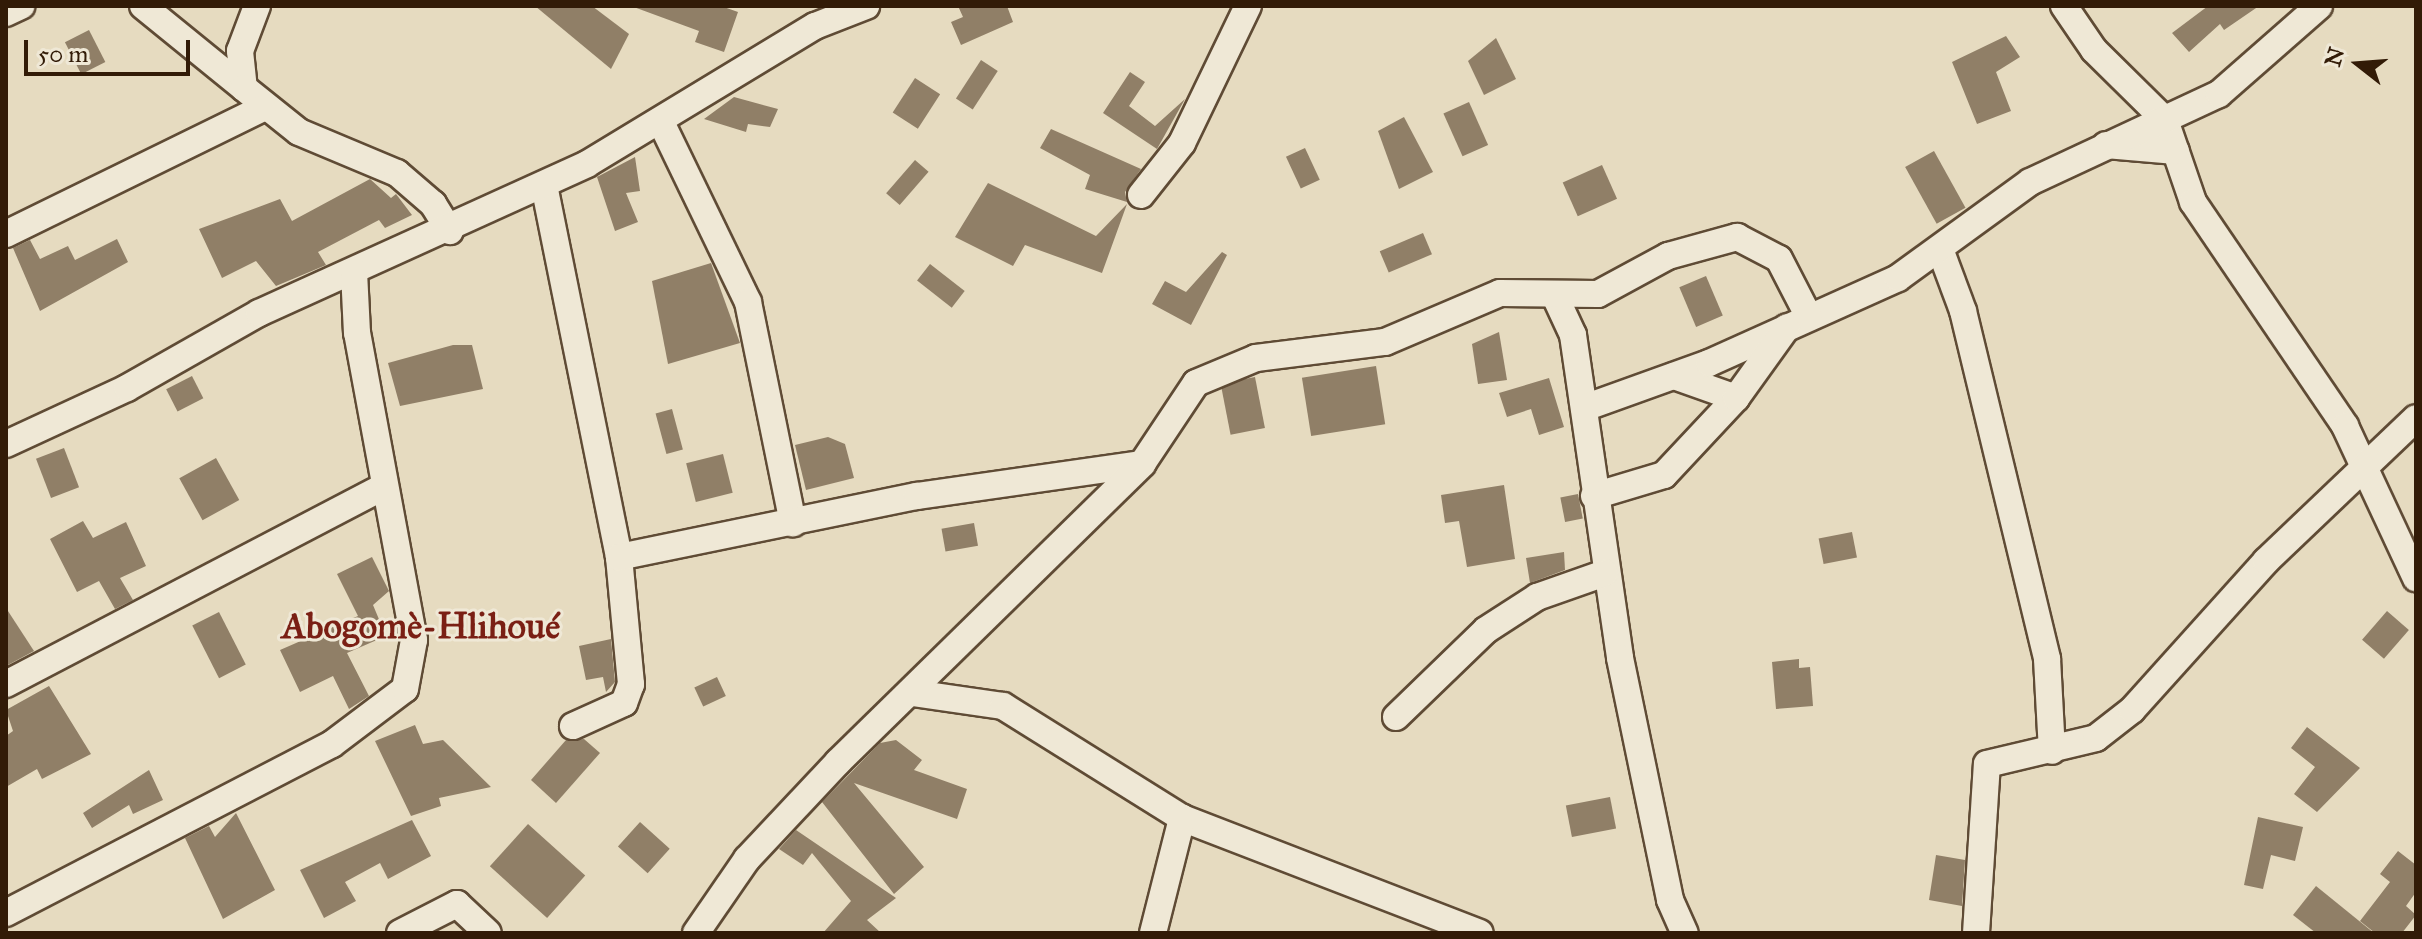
<!DOCTYPE html>
<meta charset="utf-8">
<style>
body{margin:0}
#map{position:relative;width:2422px;height:939px;overflow:hidden;background:#e6dbc0;font-family:"IM FELL Great Primer",serif}
div>[style]{position:absolute}
.building>*{inset:0;background:#907f67;transform-origin:0 0}
.roads{filter:drop-shadow(2px 0 #5f4b35) drop-shadow(-2px 0 #5f4b35) drop-shadow(0 2px #5f4b35) drop-shadow(0 -2px #5f4b35)}
.minor>*{height:26px;margin:-13px;padding:0 13px;transform-origin:13px;border-radius:13px;background:#efe8d6}
span{translate:-50% -50%;white-space:nowrap;text-align:center;line-height:1.15;-webkit-text-stroke:6px #efe8d6;paint-order:stroke}
.quarter-label{font-size:36px;color:#7a1f14;font-weight:700}
.frame{position:absolute;inset:0;border:8px solid #321b07;pointer-events:none}
.north{position:absolute;left:2318px;top:24px;width:80px;height:80px;-webkit-text-stroke:6px #efe8d6;paint-order:stroke;rotate:287deg;font-size:22px;font-weight:700;line-height:32px;text-align:center;color:#321b07}
.north::after{content:'';display:block;margin:auto;width:28px;height:36px;background:#321b07;clip-path:polygon(50% 0,100% 100%,50% 72%,0 100%)}
.scale{position:absolute;left:24px;top:40px;width:166px;height:36px;box-sizing:border-box;border:4px solid #321b07;border-top:0;padding-left:10px;font-size:24px;line-height:28px;white-space:nowrap;color:#321b07;-webkit-text-stroke:6px #efe8d6;paint-order:stroke}
</style>
<div id="map">
<div class="building">
<div style="clip-path:polygon(535px 6px,592px 6px,629px 34px,611px 69px)"></div>
<div style="clip-path:polygon(631px 6px,721px 6px,738px 12px,724px 52px,695px 42px,699px 31px)"></div>
<div style="clip-path:polygon(958px 6px,1007px 6px,1013px 22px,961px 45px,951px 22px,963px 17px)"></div>
<div style="clip-path:polygon(2259px 6px,2224px 30px,2220px 24px,2189px 52px,2172px 33px,2208px 6px)"></div>
<div style="left:89px;top:30px;width:36px;height:27px;rotate:63deg"></div>
<div style="clip-path:polygon(2006px 36px,2020px 57px,1996px 72px,2011px 111px,1977px 124px,1952px 62px)"></div>
<div style="clip-path:polygon(1496px 38px,1516px 79px,1484px 95px,1468px 61px)"></div>
<div style="left:981px;top:60px;width:20px;height:46px;rotate:33deg"></div>
<div style="clip-path:polygon(1130px 72px,1145px 82px,1129px 106px,1155px 126px,1185px 99px,1157px 149px,1103px 113px)"></div>
<div style="left:915px;top:78px;width:30px;height:41px;rotate:33deg"></div>
<div style="clip-path:polygon(734px 97px,778px 109px,770px 127px,748px 124px,746px 132px,704px 119px)"></div>
<div style="left:1469px;top:102px;width:47px;height:28px;rotate:66deg"></div>
<div style="clip-path:polygon(1404px 117px,1433px 172px,1399px 189px,1378px 131px)"></div>
<div style="clip-path:polygon(1051px 129px,1141px 169px,1125px 192px,1127px 202px,1085px 189px,1090px 175px,1040px 148px)"></div>
<div style="left:1305px;top:148px;width:35px;height:21px;rotate:65deg"></div>
<div style="left:1934px;top:151px;width:65px;height:33px;rotate:61deg"></div>
<div style="clip-path:polygon(635px 157px,640px 191px,626px 193px,638px 222px,615px 231px,597px 177px)"></div>
<div style="left:915px;top:160px;width:18px;height:44px;rotate:41deg"></div>
<div style="left:1602px;top:165px;width:37px;height:43px;rotate:66deg"></div>
<div style="clip-path:polygon(370px 179px,391px 198px,396px 194px,412px 215px,385px 228px,379px 220px,318px 252px,326px 265px,276px 286px,256px 261px,222px 278px,199px 229px,280px 199px,292px 221px)"></div>
<div style="clip-path:polygon(988px 183px,1096px 236px,1127px 204px,1102px 273px,1025px 245px,1013px 266px,955px 237px)"></div>
<div style="left:1423px;top:233px;width:23px;height:47px;rotate:67deg"></div>
<div style="clip-path:polygon(117px 239px,128px 262px,40px 311px,13px 248px,30px 240px,40px 259px,68px 246px,75px 260px)"></div>
<div style="clip-path:polygon(1222px 252px,1227px 255px,1191px 325px,1152px 304px,1165px 281px,1186px 292px)"></div>
<div style="clip-path:polygon(711px 263px,740px 343px,668px 364px,652px 281px)"></div>
<div style="left:930px;top:264px;width:44px;height:21px;rotate:38deg"></div>
<div style="left:1706px;top:276px;width:43px;height:29px;rotate:67deg"></div>
<div style="clip-path:polygon(1499px 332px,1507px 380px,1478px 384px,1472px 344px)"></div>
<div style="clip-path:polygon(453px 345px,472px 345px,483px 389px,400px 406px,388px 363px)"></div>
<div style="left:1376px;top:366px;width:59px;height:75px;rotate:81deg"></div>
<div style="left:192px;top:376px;width:25px;height:29px;rotate:63deg"></div>
<div style="left:1255px;top:377px;width:52px;height:35px;rotate:79deg"></div>
<div style="clip-path:polygon(1549px 378px,1564px 427px,1539px 435px,1531px 409px,1507px 417px,1499px 393px)"></div>
<div style="left:672px;top:409px;width:42px;height:17px;rotate:75deg"></div>
<div style="clip-path:polygon(828px 437px,845px 444px,854px 478px,806px 490px,795px 445px)"></div>
<div style="left:64px;top:448px;width:42px;height:30px;rotate:69deg"></div>
<div style="left:723px;top:454px;width:40px;height:38px;rotate:76deg"></div>
<div style="left:216px;top:458px;width:48px;height:42px;rotate:61deg"></div>
<div style="clip-path:polygon(1504px 485px,1515px 559px,1467px 567px,1459px 521px,1445px 523px,1441px 495px)"></div>
<div style="left:1578px;top:494px;width:25px;height:18px;rotate:79deg"></div>
<div style="clip-path:polygon(83px 521px,93px 538px,126px 522px,146px 566px,120px 578px,133px 600px,115px 609px,99px 581px,77px 592px,50px 539px)"></div>
<div style="left:974px;top:523px;width:23px;height:33px;rotate:80deg"></div>
<div style="left:1852px;top:532px;width:26px;height:34px;rotate:79deg"></div>
<div style="clip-path:polygon(1564px 552px,1565px 570px,1530px 583px,1526px 558px)"></div>
<div style="clip-path:polygon(372px 557px,389px 591px,373px 605px,386px 636px,347px 653px,369px 696px,349px 709px,333px 676px,300px 692px,280px 650px,358px 616px,337px 574px)"></div>
<div style="clip-path:polygon(6px 608px,34px 651px,6px 666px)"></div>
<div style="left:2387px;top:611px;width:29px;height:38px;rotate:41deg"></div>
<div style="left:219px;top:612px;width:59px;height:30px;rotate:63deg"></div>
<div style="clip-path:polygon(611px 639px,615px 682px,606px 692px,603px 677px,586px 680px,579px 646px)"></div>
<div style="clip-path:polygon(1799px 659px,1799px 668px,1810px 667px,1813px 706px,1776px 709px,1772px 662px)"></div>
<div style="left:717px;top:677px;width:21px;height:25px;rotate:65deg"></div>
<div style="clip-path:polygon(49px 686px,91px 754px,42px 779px,37px 769px,6px 787px,6px 736px,13px 731px,6px 710px)"></div>
<div style="clip-path:polygon(415px 725px,423px 744px,443px 740px,491px 787px,439px 798px,441px 806px,411px 816px,375px 741px)"></div>
<div style="clip-path:polygon(2307px 727px,2360px 768px,2317px 812px,2294px 794px,2315px 767px,2291px 748px)"></div>
<div style="clip-path:polygon(584px 739px,600px 753px,556px 803px,531px 780px,566px 740px)"></div>
<div style="clip-path:polygon(896px 740px,922px 760px,914px 770px,967px 789px,957px 819px,854px 783px,924px 867px,894px 894px,822px 802px,880px 743px)"></div>
<div style="clip-path:polygon(149px 770px,163px 800px,133px 814px,129px 805px,92px 828px,83px 813px)"></div>
<div style="left:1610px;top:797px;width:32px;height:45px;rotate:79deg"></div>
<div style="clip-path:polygon(236px 813px,275px 890px,223px 919px,185px 838px,209px 826px,215px 837px)"></div>
<div style="clip-path:polygon(2258px 817px,2303px 827px,2295px 861px,2271px 855px,2263px 889px,2244px 885px)"></div>
<div style="clip-path:polygon(412px 820px,431px 856px,388px 879px,380px 863px,345px 882px,356px 901px,324px 918px,300px 870px)"></div>
<div style="left:640px;top:822px;width:40px;height:33px;rotate:42deg"></div>
<div style="left:528px;top:824px;width:77px;height:57px;rotate:42deg"></div>
<div style="clip-path:polygon(796px 830px,896px 898px,867px 920px,881px 933px,823px 933px,851px 901px,812px 853px,803px 865px,779px 849px)"></div>
<div style="clip-path:polygon(2398px 851px,2416px 865px,2416px 892px,2406px 906px,2416px 915px,2402px 933px,2375px 933px,2360px 921px,2390px 882px,2380px 874px)"></div>
<div style="clip-path:polygon(1936px 855px,1965px 860px,1962px 906px,1929px 900px)"></div>
<div style="clip-path:polygon(2316px 886px,2374px 933px,2316px 933px,2293px 915px)"></div>
</div>
<div class="roads">
<div class="minor">
<div style="left:143px;top:6px;width:130px;rotate:39.1deg"></div>
<div style="left:257px;top:6px;width:48px;rotate:110.7deg"></div>
<div style="left:240px;top:51px;width:37px;rotate:84deg"></div>
<div style="left:244px;top:88px;width:70px;rotate:38.7deg"></div>
<div style="left:299px;top:132px;width:106px;rotate:22.7deg"></div>
<div style="left:397px;top:173px;width:48px;rotate:40.7deg"></div>
<div style="left:433px;top:204px;width:32px;rotate:58deg"></div>
<div style="left:2064px;top:6px;width:53px;rotate:55.7deg"></div>
<div style="left:2094px;top:50px;width:100px;rotate:44.6deg"></div>
<div style="left:2165px;top:120px;width:87px;rotate:71.1deg"></div>
<div style="left:2193px;top:202px;width:271px;rotate:55.8deg"></div>
<div style="left:2345px;top:426px;width:168px;rotate:65deg"></div>
<div style="left:6px;top:13px;width:17px;rotate:-25deg"></div>
<div style="left:661px;top:122px;width:200px;rotate:64.2deg"></div>
<div style="left:748px;top:302px;width:226px;rotate:78.5deg"></div>
<div style="left:2106px;top:145px;width:70px;rotate:4.9deg"></div>
<div style="left:544px;top:185px;width:379px;rotate:78.6deg"></div>
<div style="left:619px;top:557px;width:128px;rotate:84.6deg"></div>
<div style="left:631px;top:684px;width:20px;rotate:110deg"></div>
<div style="left:624px;top:703px;width:56px;rotate:155.7deg"></div>
<div style="left:1141px;top:195px;width:66px;rotate:-51.7deg"></div>
<div style="left:1182px;top:143px;width:152px;rotate:-64.3deg"></div>
<div style="left:6px;top:234px;width:286px;rotate:-26.1deg"></div>
<div style="left:1940px;top:249px;width:66px;rotate:69.6deg"></div>
<div style="left:1963px;top:311px;width:358px;rotate:76.4deg"></div>
<div style="left:2047px;top:659px;width:92px;rotate:86.9deg"></div>
<div style="left:1554px;top:294px;width:45px;rotate:65.1deg"></div>
<div style="left:1573px;top:335px;width:326px;rotate:81.7deg"></div>
<div style="left:1620px;top:658px;width:247px;rotate:78.3deg"></div>
<div style="left:1670px;top:900px;width:36px;rotate:66deg"></div>
<div style="left:1674px;top:376px;width:66px;rotate:19.5deg"></div>
<div style="left:1584px;top:408px;width:133px;rotate:-19.8deg"></div>
<div style="left:1709px;top:363px;width:207px;rotate:-24.2deg"></div>
<div style="left:1898px;top:278px;width:163px;rotate:-36deg"></div>
<div style="left:2030px;top:182px;width:208px;rotate:-25deg"></div>
<div style="left:2219px;top:94px;width:133px;rotate:-41.3deg"></div>
<div style="left:6px;top:444px;width:133px;rotate:-24.8deg"></div>
<div style="left:127px;top:388px;width:152px;rotate:-29.6deg"></div>
<div style="left:259px;top:313px;width:360px;rotate:-24.4deg"></div>
<div style="left:587px;top:164px;width:267px;rotate:-31.2deg"></div>
<div style="left:815px;top:26px;width:55px;rotate:-21.4deg"></div>
<div style="left:1594px;top:496px;width:73px;rotate:-16.7deg"></div>
<div style="left:1664px;top:475px;width:105px;rotate:-46.9deg"></div>
<div style="left:1736px;top:398px;width:87px;rotate:-54.3deg"></div>
<div style="left:619px;top:557px;width:304px;rotate:-11.6deg"></div>
<div style="left:917px;top:496px;width:227px;rotate:-8.1deg"></div>
<div style="left:6px;top:684px;width:427px;rotate:-27.6deg"></div>
<div style="left:913px;top:693px;width:91px;rotate:8.2deg"></div>
<div style="left:1003px;top:706px;width:211px;rotate:32deg"></div>
<div style="left:1182px;top:818px;width:319px;rotate:21.1deg"></div>
<div style="left:1396px;top:717px;width:125px;rotate:-44deg"></div>
<div style="left:1486px;top:630px;width:61px;rotate:-32.9deg"></div>
<div style="left:1537px;top:597px;width:72px;rotate:-19.4deg"></div>
<div style="left:6px;top:913px;width:367px;rotate:-27.4deg"></div>
<div style="left:332px;top:744px;width:91px;rotate:-37deg"></div>
<div style="left:405px;top:689px;width:50px;rotate:-79.6deg"></div>
<div style="left:414px;top:640px;width:312px;rotate:-100.5deg"></div>
<div style="left:357px;top:333px;width:62px;rotate:-92.8deg"></div>
<div style="left:400px;top:933px;width:64px;rotate:-27deg"></div>
<div style="left:457px;top:904px;width:42px;rotate:43.1deg"></div>
<div style="left:696px;top:933px;width:90px;rotate:-55.4deg"></div>
<div style="left:747px;top:859px;width:133px;rotate:-46.8deg"></div>
<div style="left:838px;top:762px;width:426px;rotate:-44.4deg"></div>
<div style="left:1142px;top:464px;width:97px;rotate:-56.3deg"></div>
<div style="left:1196px;top:383px;width:65px;rotate:-22.6deg"></div>
<div style="left:1256px;top:358px;width:130px;rotate:-7.1deg"></div>
<div style="left:1385px;top:342px;width:125px;rotate:-23.1deg"></div>
<div style="left:1500px;top:293px;width:98px;rotate:0.6deg"></div>
<div style="left:1598px;top:294px;width:80px;rotate:-28.5deg"></div>
<div style="left:1668px;top:256px;width:72px;rotate:-15.4deg"></div>
<div style="left:1737px;top:237px;width:47px;rotate:27.6deg"></div>
<div style="left:1779px;top:259px;width:65px;rotate:62.7deg"></div>
<div style="left:1153px;top:933px;width:119px;rotate:-75.8deg"></div>
<div style="left:1976px;top:933px;width:169px;rotate:-86.3deg"></div>
<div style="left:1987px;top:764px;width:112px;rotate:-13.4deg"></div>
<div style="left:2096px;top:738px;width:46px;rotate:-37.9deg"></div>
<div style="left:2132px;top:710px;width:200px;rotate:-48deg"></div>
<div style="left:2266px;top:561px;width:207px;rotate:-43.6deg"></div>
</div>
</div>
<div class="quarter-label">
<span style="left:421px;top:627px">Abogomè-Hlihoué</span>
</div>
<div class="frame"></div>
<div class="north">N</div>
<div class="scale">50 m</div>
</div>
